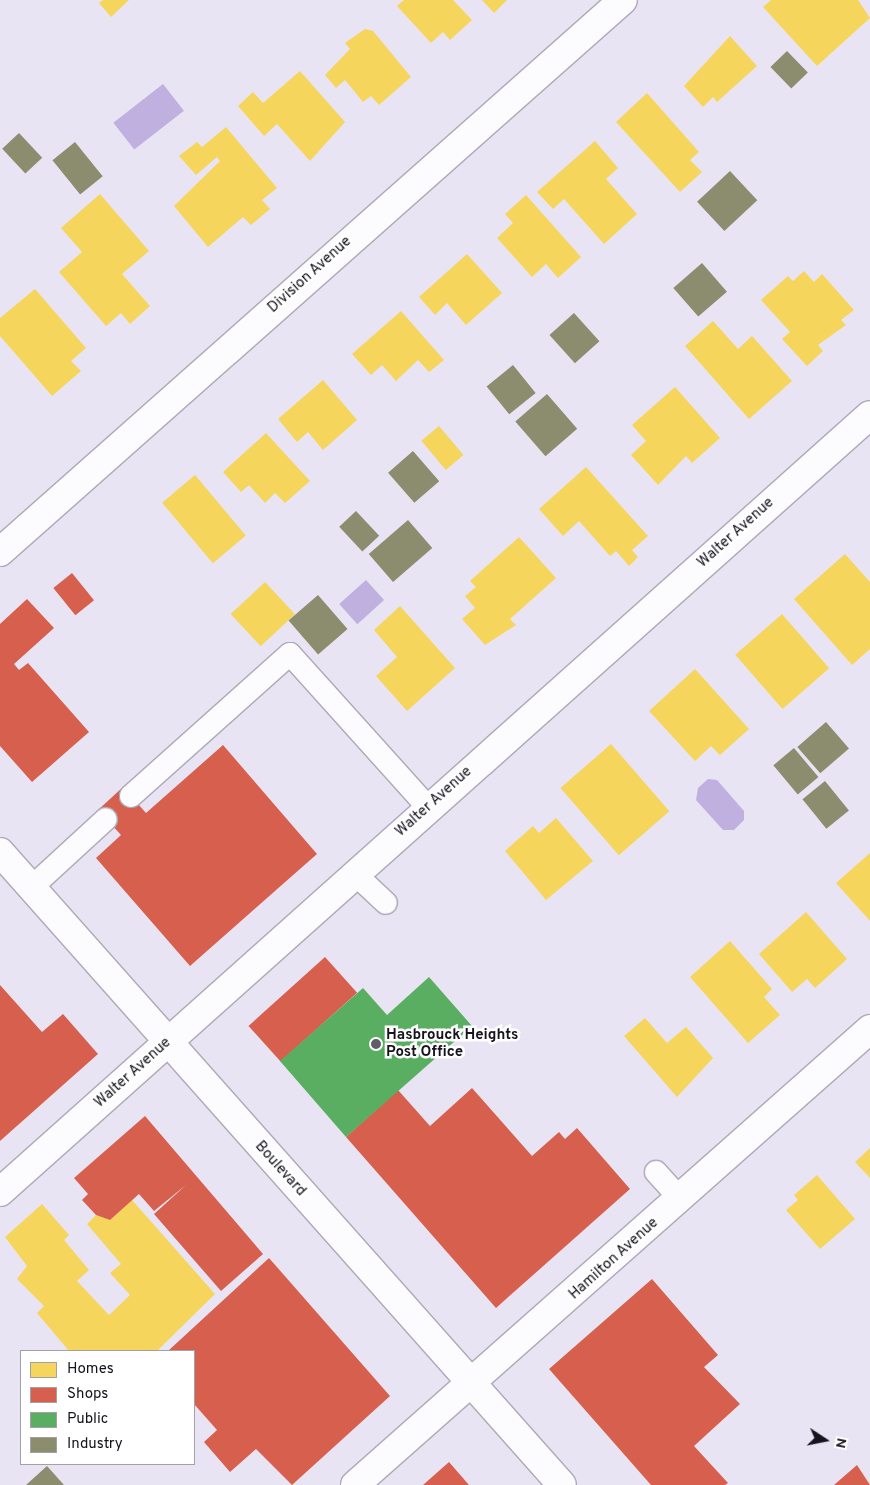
<!DOCTYPE html>
<style>
body{margin:0}
#map{position:relative;width:870px;height:1485px;overflow:hidden;background:#e9e4f4;font-family:Overpass,sans-serif}
div>[style]{position:absolute}
.water>*{inset:0;background:#c0b0df;transform-origin:0 0}
.homes>*{inset:0;background:#f6d55c;transform-origin:0 0}
.shops>*{inset:0;background:#d6604d;transform-origin:0 0}
.public>*{inset:0;background:#5aae61}
.industry>*{inset:0;background:#8c8c6e;transform-origin:0 0}
.roads{filter:drop-shadow(1px 0 #ada9b6) drop-shadow(-1px 0 #ada9b6) drop-shadow(0 1px #ada9b6) drop-shadow(0 -1px #ada9b6)}
.service>*{height:22px;margin:-11px;padding:0 11px;transform-origin:11px;border-radius:11px;background:#fcfbfd}
.minor>*{height:28px;margin:-14px;padding:0 14px;transform-origin:14px;border-radius:14px;background:#fcfbfd}
.tertiary>*{height:28px;margin:-14px;padding:0 14px;transform-origin:14px;border-radius:14px;background:#fcfbfd}
.dots>*{width:14px;height:14px;translate:-50% -50%;box-sizing:border-box;border:2px solid #fff;border-radius:50%}
span{translate:-50% -50%;white-space:nowrap;text-align:center;line-height:1.15;-webkit-text-stroke:5px #fff;paint-order:stroke}
.street-label{font-size:15px;color:#16131d}
.poi-label{font-size:15px;color:#16131d;font-weight:700}
.left{translate:0 -50%;text-align:left}
.legend{position:absolute;left:20px;top:1350px;width:175px;height:115px;box-sizing:border-box;background:#fff;border:1px solid #a2a1a5;margin:0;padding:6px 9px;list-style:none;font-size:15px;color:#16131d}
.legend li{display:flex;align-items:center;gap:10px;height:25px}
.legend b{width:25px;border:1px solid #a2a1a5}
.north{position:absolute;left:800px;top:1415px;width:50px;height:50px;-webkit-text-stroke:4px #fff;paint-order:stroke;rotate:101deg;font-size:14px;font-weight:700;line-height:20px;text-align:center;color:#16131d}
.north::after{content:'';display:block;margin:auto;width:18px;height:22px;background:#16131d;clip-path:polygon(50% 0,100% 100%,50% 72%,0 100%)}
</style>
<div id="map">
<div class="water">
<div style="left:163px;top:84px;width:34px;height:63px;rotate:52deg"></div>
<div style="left:366px;top:580px;width:27px;height:36px;rotate:48deg"></div>
<div style="clip-path:polygon(708px 779px,717px 780px,744px 811px,744px 820px,734px 830px,723px 830px,696px 800px,698px 788px)"></div>
</div>
<div class="homes">
<div style="clip-path:polygon(103px 0,129px 0,111px 17px,99px 3px)"></div>
<div style="clip-path:polygon(404px 0,453px 0,472px 20px,450px 40px,443px 32px,431px 43px,397px 6px)"></div>
<div style="clip-path:polygon(482px 0,507px 0,494px 13px)"></div>
<div style="clip-path:polygon(771px 0,858px 0,870px 18px,817px 66px,763px 7px)"></div>
<div style="clip-path:polygon(365px 29px,373px 31px,411px 77px,379px 105px,371px 96px,363px 102px,345px 80px,336px 88px,325px 75px,350px 49px,345px 43px)"></div>
<div style="clip-path:polygon(730px 36px,757px 66px,717px 102px,713px 97px,703px 107px,684px 86px)"></div>
<div style="clip-path:polygon(300px 71px,345px 122px,310px 161px,277px 124px,264px 136px,238px 106px,253px 92px,263px 103px)"></div>
<div style="clip-path:polygon(647px 93px,699px 152px,690px 160px,702px 172px,680px 192px,616px 122px)"></div>
<div style="clip-path:polygon(226px 127px,277px 188px,262px 200px,270px 209px,251px 225px,243px 217px,208px 247px,174px 206px,220px 161px,217px 157px,196px 175px,179px 156px,197px 142px,202px 147px)"></div>
<div style="clip-path:polygon(595px 141px,618px 168px,606px 179px,637px 214px,604px 244px,564px 199px,553px 209px,537px 192px)"></div>
<div style="clip-path:polygon(100px 194px,149px 251px,122px 274px,150px 306px,130px 324px,121px 313px,106px 326px,59px 272px,82px 252px,61px 228px)"></div>
<div style="clip-path:polygon(526px 195px,581px 257px,558px 278px,546px 264px,532px 277px,497px 238px,513px 223px,505px 214px)"></div>
<div style="clip-path:polygon(467px 254px,502px 293px,466px 325px,447px 303px,435px 315px,419px 297px)"></div>
<div style="clip-path:polygon(804px 271px,814px 282px,822px 274px,854px 310px,841px 320px,846px 325px,818px 345px,823px 351px,807px 366px,782px 339px,790px 332px,761px 300px,788px 276px,793px 281px)"></div>
<div style="clip-path:polygon(35px 289px,86px 348px,71px 361px,81px 371px,52px 396px,0 336px,0 318px)"></div>
<div style="clip-path:polygon(401px 311px,444px 360px,429px 372px,418px 360px,396px 381px,382px 365px,371px 375px,352px 354px)"></div>
<div style="clip-path:polygon(713px 321px,738px 349px,752px 336px,792px 381px,749px 419px,685px 346px)"></div>
<div style="clip-path:polygon(323px 380px,357px 420px,323px 450px,308px 432px,297px 442px,278px 419px)"></div>
<div style="clip-path:polygon(675px 387px,720px 438px,692px 463px,686px 456px,658px 485px,631px 455px,646px 441px,632px 425px)"></div>
<div style="left:439px;top:426px;width:38px;height:23px;rotate:50deg"></div>
<div style="clip-path:polygon(266px 433px,310px 481px,285px 503px,275px 493px,265px 503px,249px 485px,241px 492px,223px 472px)"></div>
<div style="clip-path:polygon(586px 467px,648px 536px,632px 550px,638px 557px,629px 566px,616px 551px,610px 556px,579px 521px,563px 536px,539px 509px)"></div>
<div style="left:195px;top:475px;width:79px;height:43px;rotate:50deg"></div>
<div style="clip-path:polygon(519px 537px,556px 578px,510px 619px,516px 625px,485px 645px,462px 619px,475px 608px,465px 596px,476px 587px,470px 581px)"></div>
<div style="clip-path:polygon(845px 554px,870px 582px,870px 649px,852px 665px,794px 599px)"></div>
<div style="left:265px;top:582px;width:44px;height:47px;rotate:47deg"></div>
<div style="clip-path:polygon(400px 606px,455px 668px,407px 711px,376px 676px,397px 657px,374px 630px)"></div>
<div style="left:782px;top:614px;width:72px;height:62px;rotate:49deg"></div>
<div style="clip-path:polygon(695px 669px,749px 729px,720px 755px,711px 746px,695px 761px,649px 711px)"></div>
<div style="left:611px;top:744px;width:89px;height:67px;rotate:49deg"></div>
<div style="clip-path:polygon(556px 818px,593px 861px,546px 900px,505px 851px,533px 826px,539px 833px)"></div>
<div style="clip-path:polygon(870px 853px,870px 921px,836px 883px)"></div>
<div style="clip-path:polygon(806px 912px,847px 959px,815px 988px,807px 979px,792px 992px,759px 954px)"></div>
<div style="clip-path:polygon(730px 941px,772px 989px,764px 997px,780px 1015px,748px 1043px,690px 977px)"></div>
<div style="clip-path:polygon(645px 1018px,667px 1043px,686px 1027px,713px 1058px,677px 1097px,624px 1036px)"></div>
<div style="clip-path:polygon(870px 1148px,870px 1178px,855px 1162px)"></div>
<div style="clip-path:polygon(817px 1175px,855px 1219px,820px 1249px,786px 1210px,798px 1200px,794px 1195px)"></div>
<div style="clip-path:polygon(132px 1200px,215px 1294px,157px 1351px,69px 1351px,37px 1313px,44px 1306px,17px 1279px,27px 1266px,5px 1237px,42px 1204px,69px 1235px,64px 1240px,89px 1270px,77px 1281px,109px 1315px,130px 1295px,110px 1273px,121px 1264px,87px 1224px,96px 1215px,110px 1220px)"></div>
</div>
<div class="shops">
<div style="left:72px;top:573px;width:35px;height:24px;rotate:51deg"></div>
<div style="clip-path:polygon(27px 599px,54px 628px,14px 664px,19px 670px,28px 663px,89px 732px,32px 782px,0 746px,0 624px)"></div>
<div style="clip-path:polygon(223px 745px,317px 854px,190px 966px,96px 858px,121px 835px,98px 810px,123px 787px,146px 813px)"></div>
<div style="left:325px;top:957px;width:48px;height:103px;rotate:48deg"></div>
<div style="clip-path:polygon(0 985px,42px 1032px,63px 1014px,98px 1054px,0 1141px)"></div>
<div style="clip-path:polygon(472px 1088px,532px 1156px,559px 1132px,565px 1139px,577px 1128px,630px 1189px,496px 1308px,346px 1137px,398px 1090px,430px 1126px)"></div>
<div style="clip-path:polygon(145px 1116px,263px 1254px,221px 1291px,154px 1214px,186px 1185px,154px 1211px,139px 1194px,110px 1220px,96px 1215px,82px 1200px,88px 1194px,74px 1178px)"></div>
<div style="clip-path:polygon(269px 1258px,390px 1396px,292px 1485px,256px 1449px,230px 1472px,204px 1442px,217px 1430px,194px 1404px,194px 1351px,168px 1351px)"></div>
<div style="clip-path:polygon(652px 1279px,718px 1355px,704px 1367px,740px 1404px,694px 1446px,728px 1483px,725px 1485px,651px 1485px,549px 1369px)"></div>
<div style="clip-path:polygon(449px 1462px,469px 1485px,423px 1485px)"></div>
<div style="clip-path:polygon(857px 1465px,870px 1485px,834px 1485px)"></div>
</div>
<div class="public">
<div style="clip-path:polygon(429px 977px,472px 1026px,346px 1137px,280px 1061px,363px 988px,387px 1015px)"></div>
</div>
<div class="industry">
<div style="left:787px;top:51px;width:30px;height:23px;rotate:46deg"></div>
<div style="left:19px;top:133px;width:34px;height:23px;rotate:47deg"></div>
<div style="left:75px;top:142px;width:44px;height:29px;rotate:51deg"></div>
<div style="left:730px;top:171px;width:40px;height:45px;rotate:47deg"></div>
<div style="left:702px;top:263px;width:38px;height:38px;rotate:49deg"></div>
<div style="left:574px;top:313px;width:38px;height:33px;rotate:48deg"></div>
<div style="left:513px;top:365px;width:36px;height:34px;rotate:51deg"></div>
<div style="left:547px;top:394px;width:46px;height:42px;rotate:49deg"></div>
<div style="left:413px;top:451px;width:40px;height:33px;rotate:49deg"></div>
<div style="left:356px;top:511px;width:34px;height:23px;rotate:47deg"></div>
<div style="left:408px;top:520px;width:37px;height:52px;rotate:49deg"></div>
<div style="left:318px;top:595px;width:45px;height:39px;rotate:49deg"></div>
<div style="left:826px;top:722px;width:35px;height:38px;rotate:49deg"></div>
<div style="left:794px;top:748px;width:38px;height:27px;rotate:50deg"></div>
<div style="left:825px;top:781px;width:38px;height:29px;rotate:51deg"></div>
<div style="clip-path:polygon(47px 1466px,64px 1485px,26px 1485px)"></div>
</div>
<div class="roads">
<div class="service">
<div style="left:131px;top:796px;width:213px;rotate:-41.8deg"></div>
<div style="left:290px;top:654px;width:206px;rotate:48deg"></div>
<div style="left:355px;top:874px;width:42px;rotate:43.1deg"></div>
<div style="left:32px;top:887px;width:100px;rotate:-42.6deg"></div>
<div style="left:656px;top:1172px;width:36px;rotate:48deg"></div>
</div>
<div class="minor">
<div style="left:0;top:552px;width:832px;rotate:-41.54deg"></div>
<div style="left:0;top:1192px;width:1166px;rotate:-41.77deg"></div>
<div style="left:355px;top:1485px;width:688px;rotate:-41.52deg"></div>
</div>
<div class="tertiary">
<div style="left:0;top:852px;width:846px;rotate:48.4deg"></div>
</div>
</div>
<div class="dots">
<div style="left:376px;top:1044px;background:#605c68"></div>
</div>
<div class="street-label">
<span style="left:310px;top:275px;rotate:-42deg">Division Avenue</span>
<span style="left:736px;top:533px;rotate:-42deg">Walter Avenue</span>
<span style="left:434px;top:802px;rotate:-42deg">Walter Avenue</span>
<span style="left:133px;top:1073px;rotate:-42deg">Walter Avenue</span>
<span style="left:280px;top:1169px;rotate:48deg">Boulevard</span>
<span style="left:614px;top:1259px;rotate:-42deg">Hamilton Avenue</span>
</div>
<div class="poi-label">
<span class="left" style="left:386px;top:1044px">Hasbrouck Heights<br>Post Office</span>
</div>
<ul class="legend">
<li><b style="height:14px;background:#f6d55c"></b>Homes</li>
<li><b style="height:14px;background:#d6604d"></b>Shops</li>
<li><b style="height:14px;background:#5aae61"></b>Public</li>
<li><b style="height:14px;background:#8c8c6e"></b>Industry</li>
</ul>
<div class="north">N</div>
</div>
